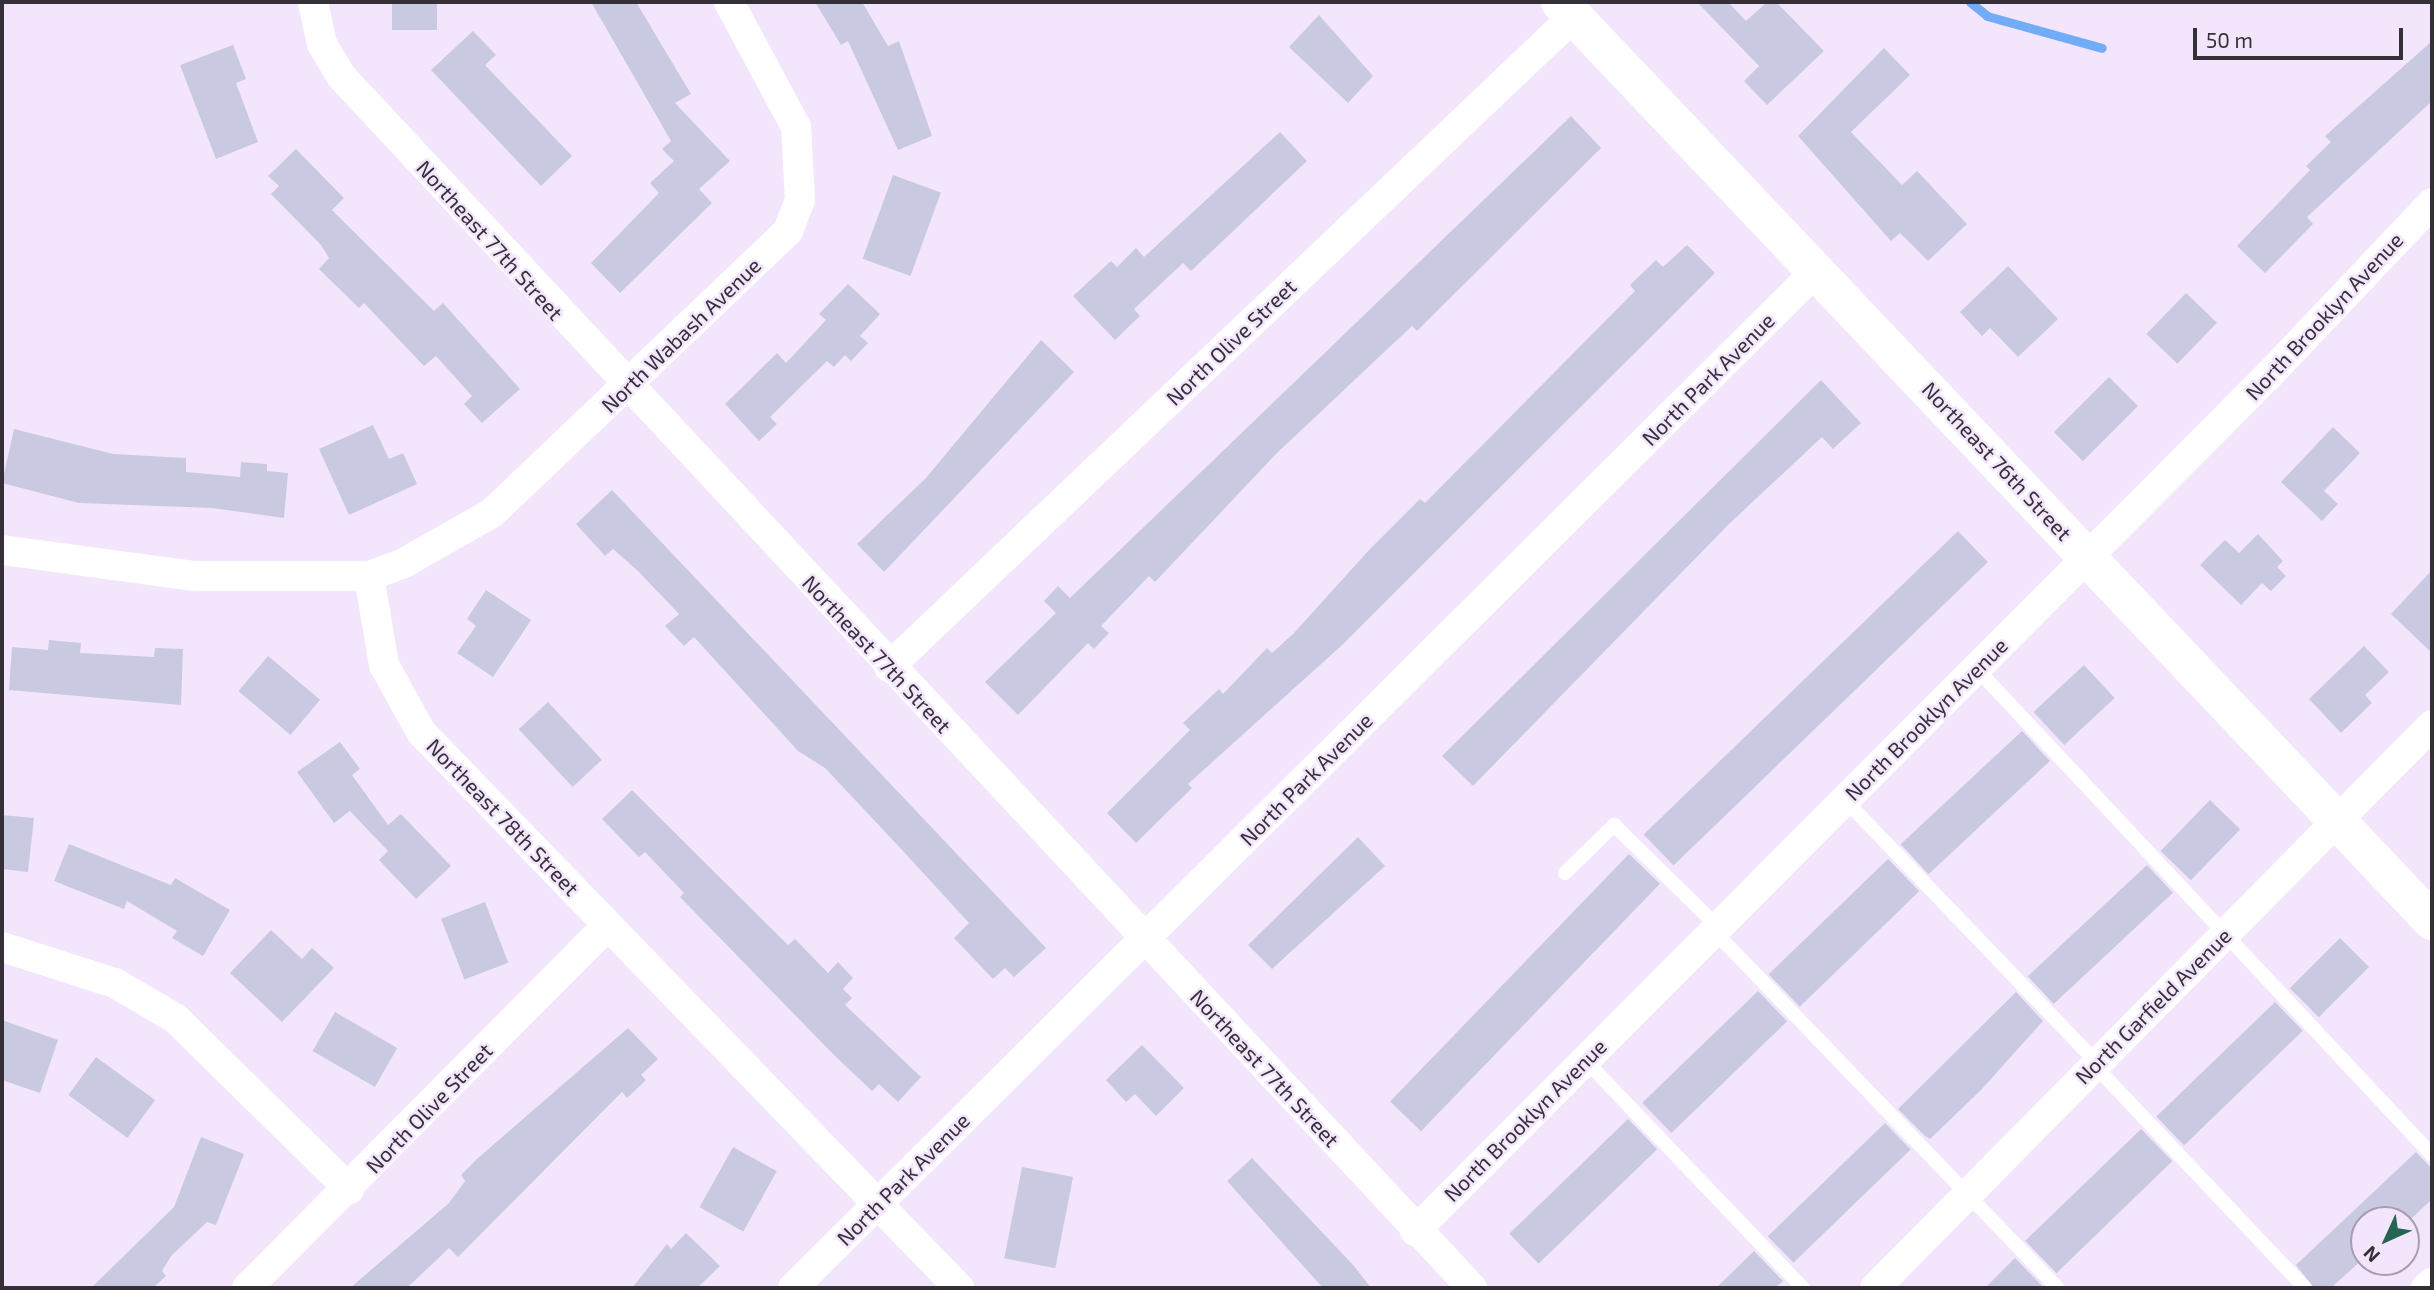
<!DOCTYPE html>
<style>
body{margin:0}
#map{position:relative;width:2434px;height:1290px;overflow:hidden;background:#f3e6fc;font-family:"Exo 2",sans-serif}
div>[style]{position:absolute}
.stream>*{height:9px;margin:-4.5px;padding:0 4.5px;transform-origin:4.5px;border-radius:4.5px;background:#73acf6}
.building>*{inset:0;background:#c9cae1;transform-origin:0 0}
.lane>*{height:14px;margin:-7px;padding:0 7px;transform-origin:7px;border-radius:7px;background:#fff}
.street>*{height:30px;margin:-15px;padding:0 15px;transform-origin:15px;border-radius:15px;background:#fff}
.secondary>*{height:38px;margin:-19px;padding:0 19px;transform-origin:19px;border-radius:19px;background:#fff}
span{translate:-50% -50%;white-space:nowrap;text-align:center;line-height:1.15;-webkit-text-stroke:5px #f3e6fc;paint-order:stroke}
.street-label{font-size:21px;color:#353038}
.frame{position:absolute;inset:0;border:4px solid #353038;pointer-events:none}
.north{position:absolute;left:2350px;top:1206px;width:70px;height:70px;box-sizing:border-box;background:#f3e6fc;border:2px solid #a79dae;border-radius:50%;rotate:225deg;font-size:19px;font-weight:700;line-height:28px;text-align:center;color:#353038}
.north::after{content:'';display:block;margin:auto;width:24px;height:32px;background:#256452;clip-path:polygon(50% 0,100% 100%,50% 72%,0 100%)}
.scale{position:absolute;left:2193px;top:28px;width:210px;height:32px;box-sizing:border-box;border:4px solid #353038;border-top:0;padding-left:9px;font-size:21px;line-height:24px;white-space:nowrap;color:#353038;-webkit-text-stroke:5px #f3e6fc;paint-order:stroke}
</style>
<div id="map">
<div class="stream">
<div style="left:1970px;top:2px;width:22px;rotate:39deg"></div>
<div style="left:1987px;top:16px;width:119px;rotate:15.5deg"></div>
</div>
<div class="building">
<div style="left:392px;top:2px;width:45px;height:28px"></div>
<div style="clip-path:polygon(591px 2px,636px 2px,691px 94px,675px 103px,730px 161px,699px 189px,712px 203px,620px 293px,591px 263px,659px 193px,650px 183px,674px 161px,662px 149px,671px 141px)"></div>
<div style="clip-path:polygon(815px 2px,862px 2px,888px 46px,899px 41px,932px 136px,898px 150px,848px 41px,841px 45px)"></div>
<div style="clip-path:polygon(1697px 2px,1728px 2px,1746px 21px,1767px 2px,1776px 2px,1824px 51px,1767px 105px,1744px 81px,1759px 66px)"></div>
<div style="clip-path:polygon(1319px 15px,1373px 76px,1348px 103px,1289px 47px)"></div>
<div style="clip-path:polygon(473px 31px,496px 55px,485px 65px,572px 156px,541px 186px,431px 70px)"></div>
<div style="clip-path:polygon(2432px 41px,2432px 101px,2307px 217px,2313px 224px,2265px 273px,2237px 246px,2310px 170px,2306px 166px,2331px 142px,2325px 136px)"></div>
<div style="clip-path:polygon(233px 45px,246px 79px,236px 83px,258px 142px,216px 159px,180px 65px)"></div>
<div style="clip-path:polygon(1884px 48px,1910px 75px,1851px 132px,1902px 185px,1917px 171px,1967px 224px,1928px 261px,1900px 233px,1891px 241px,1798px 136px)"></div>
<div style="clip-path:polygon(1571px 116px,1601px 148px,1417px 331px,1412px 326px,1277px 453px,1155px 582px,1149px 576px,1101px 626px,1109px 633px,1094px 649px,1088px 643px,1018px 715px,985px 682px,1056px 613px,1044px 601px,1058px 586px,1070px 598px)"></div>
<div style="clip-path:polygon(1280px 132px,1307px 161px,1191px 271px,1183px 263px,1134px 309px,1140px 316px,1115px 340px,1073px 296px,1111px 261px,1117px 267px,1136px 248px,1144px 257px)"></div>
<div style="clip-path:polygon(296px 149px,344px 198px,332px 210px,434px 311px,443px 303px,520px 389px,482px 423px,464px 404px,472px 396px,436px 356px,424px 366px,364px 303px,359px 308px,319px 269px,329px 258px,321px 245px,271px 194px,279px 186px,268px 176px)"></div>
<div style="left:893px;top:175px;width:51px;height:89px;rotate:20deg"></div>
<div style="clip-path:polygon(1687px 245px,1715px 273px,1340px 647px,1188px 784px,1192px 788px,1136px 843px,1107px 813px,1190px 730px,1183px 723px,1219px 689px,1223px 694px,1267px 648px,1272px 653px,1294px 633px,1369px 550px,1420px 499px,1425px 503px,1635px 291px,1630px 285px,1656px 260px,1663px 267px)"></div>
<div style="clip-path:polygon(2008px 266px,2058px 319px,2018px 357px,1990px 328px,1982px 336px,1960px 312px)"></div>
<div style="clip-path:polygon(848px 284px,880px 314px,860px 336px,868px 343px,851px 361px,845px 355px,834px 367px,827px 361px,770px 417px,777px 424px,759px 441px,725px 404px,777px 353px,786px 363px,826px 320px,819px 314px)"></div>
<div style="left:2186px;top:293px;width:43px;height:57px;rotate:44deg"></div>
<div style="clip-path:polygon(1041px 340px,1074px 372px,884px 572px,857px 544px,926px 478px)"></div>
<div style="left:2109px;top:377px;width:41px;height:78px;rotate:45deg"></div>
<div style="clip-path:polygon(1821px 380px,1861px 423px,1833px 449px,1822px 437px,1729px 524px,1473px 786px,1442px 756px)"></div>
<div style="clip-path:polygon(373px 425px,389px 459px,403px 453px,417px 484px,349px 515px,319px 449px)"></div>
<div style="clip-path:polygon(2333px 427px,2360px 453px,2324px 491px,2338px 504px,2322px 521px,2281px 482px)"></div>
<div style="clip-path:polygon(14px 429px,113px 454px,186px 458px,186px 472px,240px 477px,241px 462px,267px 464px,267px 471px,288px 473px,284px 518px,212px 508px,79px 503px,2px 483px)"></div>
<div style="clip-path:polygon(612px 490px,1046px 948px,1014px 977px,1005px 968px,993px 979px,954px 938px,969px 923px,903px 851px,825px 768px,798px 751px,694px 637px,684px 646px,665px 626px,679px 614px,638px 571px,613px 549px,605px 556px,576px 524px)"></div>
<div style="left:1958px;top:531px;width:43px;height:437px;rotate:46deg"></div>
<div style="clip-path:polygon(2258px 534px,2283px 561px,2277px 567px,2286px 576px,2271px 591px,2262px 583px,2241px 605px,2200px 565px,2225px 540px,2239px 553px)"></div>
<div style="clip-path:polygon(2432px 570px,2432px 653px,2391px 614px)"></div>
<div style="clip-path:polygon(486px 590px,531px 620px,493px 677px,457px 653px,476px 626px,467px 619px)"></div>
<div style="clip-path:polygon(49px 640px,81px 643px,80px 653px,154px 657px,155px 648px,183px 649px,181px 705px,9px 690px,12px 647px,48px 650px)"></div>
<div style="clip-path:polygon(2364px 646px,2389px 672px,2365px 695px,2372px 703px,2341px 733px,2309px 699px)"></div>
<div style="left:268px;top:656px;width:68px;height:46px;rotate:40deg"></div>
<div style="left:2084px;top:665px;width:45px;height:69px;rotate:47deg"></div>
<div style="left:548px;top:702px;width:79px;height:40px;rotate:47deg"></div>
<div style="left:2022px;top:731px;width:41px;height:166px;rotate:47deg"></div>
<div style="clip-path:polygon(340px 742px,360px 769px,352px 775px,388px 825px,401px 814px,451px 866px,416px 899px,379px 860px,388px 851px,350px 811px,334px 823px,297px 772px)"></div>
<div style="clip-path:polygon(632px 790px,788px 945px,795px 939px,828px 973px,838px 962px,853px 978px,843px 989px,852px 998px,845px 1005px,921px 1077px,898px 1102px,879px 1084px,872px 1091px,834px 1055px,680px 897px,684px 893px,645px 852px,639px 857px,602px 819px)"></div>
<div style="left:2210px;top:800px;width:42px;height:71px;rotate:44deg"></div>
<div style="clip-path:polygon(2px 815px,34px 818px,28px 872px,2px 869px)"></div>
<div style="clip-path:polygon(1358px 837px,1385px 866px,1272px 969px,1248px 945px)"></div>
<div style="clip-path:polygon(69px 844px,171px 885px,175px 878px,230px 910px,203px 956px,172px 938px,177px 931px,127px 901px,124px 909px,54px 881px)"></div>
<div style="left:1629px;top:854px;width:43px;height:344px;rotate:44deg"></div>
<div style="left:1888px;top:859px;width:45px;height:166px;rotate:46deg"></div>
<div style="left:2147px;top:865px;width:38px;height:163px;rotate:47deg"></div>
<div style="left:485px;top:902px;width:65px;height:47px;rotate:69deg"></div>
<div style="clip-path:polygon(271px 930px,302px 959px,312px 948px,334px 968px,282px 1022px,230px 973px)"></div>
<div style="left:2340px;top:938px;width:41px;height:71px;rotate:45deg"></div>
<div style="left:1758px;top:991px;width:42px;height:161px;rotate:46deg"></div>
<div style="clip-path:polygon(2016px 992px,2043px 1021px,1981px 1090px,1930px 1139px,1925px 1136px,1898px 1109px)"></div>
<div style="left:2275px;top:1002px;width:40px;height:165px;rotate:46deg"></div>
<div style="left:335px;top:1012px;width:72px;height:45px;rotate:30deg"></div>
<div style="clip-path:polygon(2px 1020px,58px 1040px,40px 1093px,2px 1080px)"></div>
<div style="clip-path:polygon(628px 1028px,658px 1059px,641px 1075px,646px 1080px,627px 1098px,622px 1092px,458px 1257px,449px 1248px,407px 1288px,350px 1288px,449px 1203px,465px 1181px,461px 1175px,477px 1159px)"></div>
<div style="clip-path:polygon(1142px 1045px,1184px 1088px,1156px 1116px,1135px 1094px,1126px 1102px,1106px 1080px)"></div>
<div style="left:96px;top:1057px;width:73px;height:47px;rotate:36deg"></div>
<div style="left:1628px;top:1119px;width:42px;height:165px;rotate:46deg"></div>
<div style="left:1885px;top:1123px;width:37px;height:163px;rotate:46deg"></div>
<div style="left:2141px;top:1129px;width:45px;height:161px;rotate:46deg"></div>
<div style="clip-path:polygon(201px 1137px,244px 1154px,216px 1225px,207px 1222px,171px 1256px,162px 1271px,166px 1276px,153px 1288px,91px 1288px,174px 1207px)"></div>
<div style="left:733px;top:1147px;width:50px;height:69px;rotate:29deg"></div>
<div style="clip-path:polygon(2416px 1152px,2432px 1169px,2432px 1199px,2410px 1220px,2364px 1220px,2364px 1258px,2331px 1288px,2314px 1288px,2296px 1265px)"></div>
<div style="clip-path:polygon(1252px 1158px,1354px 1266px,1371px 1288px,1323px 1288px,1278px 1238px,1227px 1181px)"></div>
<div style="left:1022px;top:1167px;width:52px;height:93px;rotate:11deg"></div>
<div style="clip-path:polygon(686px 1233px,720px 1266px,697px 1288px,632px 1288px,667px 1244px,671px 1249px)"></div>
<div style="clip-path:polygon(1754px 1251px,1783px 1281px,1775px 1288px,1716px 1288px)"></div>
<div style="clip-path:polygon(2015px 1258px,2044px 1288px,1985px 1288px)"></div>
</div>
<div class="lane">
<div style="left:1976px;top:668px;width:667px;rotate:46.88deg"></div>
<div style="left:1845px;top:800px;width:364px;rotate:46.2deg"></div>
<div style="left:1565px;top:873px;width:69px;rotate:-44.4deg"></div>
<div style="left:1614px;top:825px;width:146px;rotate:44.4deg"></div>
<div style="left:1714px;top:931px;width:495px;rotate:46.1deg"></div>
<div style="left:1585px;top:1060px;width:315px;rotate:46.3deg"></div>
<div style="left:2095px;top:1066px;width:306px;rotate:46.6deg"></div>
</div>
<div class="street">
<div style="left:313px;top:2px;width:43px;rotate:77.9deg"></div>
<div style="left:322px;top:44px;width:37px;rotate:59deg"></div>
<div style="left:341px;top:76px;width:1658px;rotate:46.98deg"></div>
<div style="left:2px;top:550px;width:195px;rotate:7.7deg"></div>
<div style="left:195px;top:576px;width:174px"></div>
<div style="left:369px;top:576px;width:35px;rotate:-20deg"></div>
<div style="left:402px;top:564px;width:103px;rotate:-29.5deg"></div>
<div style="left:492px;top:513px;width:409px;rotate:-43.6deg"></div>
<div style="left:788px;top:231px;width:33px;rotate:-69deg"></div>
<div style="left:800px;top:200px;width:73px;rotate:-93.1deg"></div>
<div style="left:796px;top:127px;width:142px;rotate:-118.2deg"></div>
<div style="left:369px;top:576px;width:90px;rotate:80.4deg"></div>
<div style="left:384px;top:665px;width:77px;rotate:61.1deg"></div>
<div style="left:421px;top:732px;width:774px;rotate:45.94deg"></div>
<div style="left:889px;top:667px;width:945px;rotate:-43.54deg"></div>
<div style="left:2px;top:947px;width:119px;rotate:17.7deg"></div>
<div style="left:115px;top:983px;width:71px;rotate:30.5deg"></div>
<div style="left:176px;top:1019px;width:243px;rotate:44.5deg"></div>
<div style="left:1415px;top:1231px;width:1208px;rotate:-45.07deg"></div>
<div style="left:2268px;top:376px;width:238px;rotate:-46.5deg"></div>
<div style="left:247px;top:1288px;width:512px;rotate:-45.16deg"></div>
<div style="left:793px;top:1288px;width:1445px;rotate:-44.83deg"></div>
<div style="left:1875px;top:1288px;width:792px;rotate:-45.31deg"></div>
<div style="left:2426px;top:1288px;width:8px;rotate:-40deg"></div>
</div>
<div class="secondary">
<div style="left:1560px;top:2px;width:1267px;rotate:46.5deg"></div>
</div>
<div class="street-label">
<span style="left:490px;top:240px;rotate:48deg">Northeast 77th Street</span>
<span style="left:2324px;top:316px;rotate:-47deg">North Brooklyn Avenue</span>
<span style="left:681px;top:335px;rotate:-44deg">North Wabash Avenue</span>
<span style="left:1231px;top:342px;rotate:-44deg">North Olive Street</span>
<span style="left:1708px;top:379px;rotate:-45deg">North Park Avenue</span>
<span style="left:1997px;top:461px;rotate:47deg">Northeast 76th Street</span>
<span style="left:877px;top:654px;rotate:47deg">Northeast 77th Street</span>
<span style="left:1926px;top:719px;rotate:-45deg">North Brooklyn Avenue</span>
<span style="left:1306px;top:779px;rotate:-45deg">North Park Avenue</span>
<span style="left:503px;top:817px;rotate:46deg">Northeast 78th Street</span>
<span style="left:2153px;top:1006px;rotate:-45deg">North Garfield Avenue</span>
<span style="left:1265px;top:1068px;rotate:47deg">Northeast 77th Street</span>
<span style="left:429px;top:1108px;rotate:-46deg">North Olive Street</span>
<span style="left:1525px;top:1120px;rotate:-45deg">North Brooklyn Avenue</span>
<span style="left:903px;top:1179px;rotate:-45deg">North Park Avenue</span>
</div>
<div class="frame"></div>
<div class="north">N</div>
<div class="scale">50 m</div>
</div>
